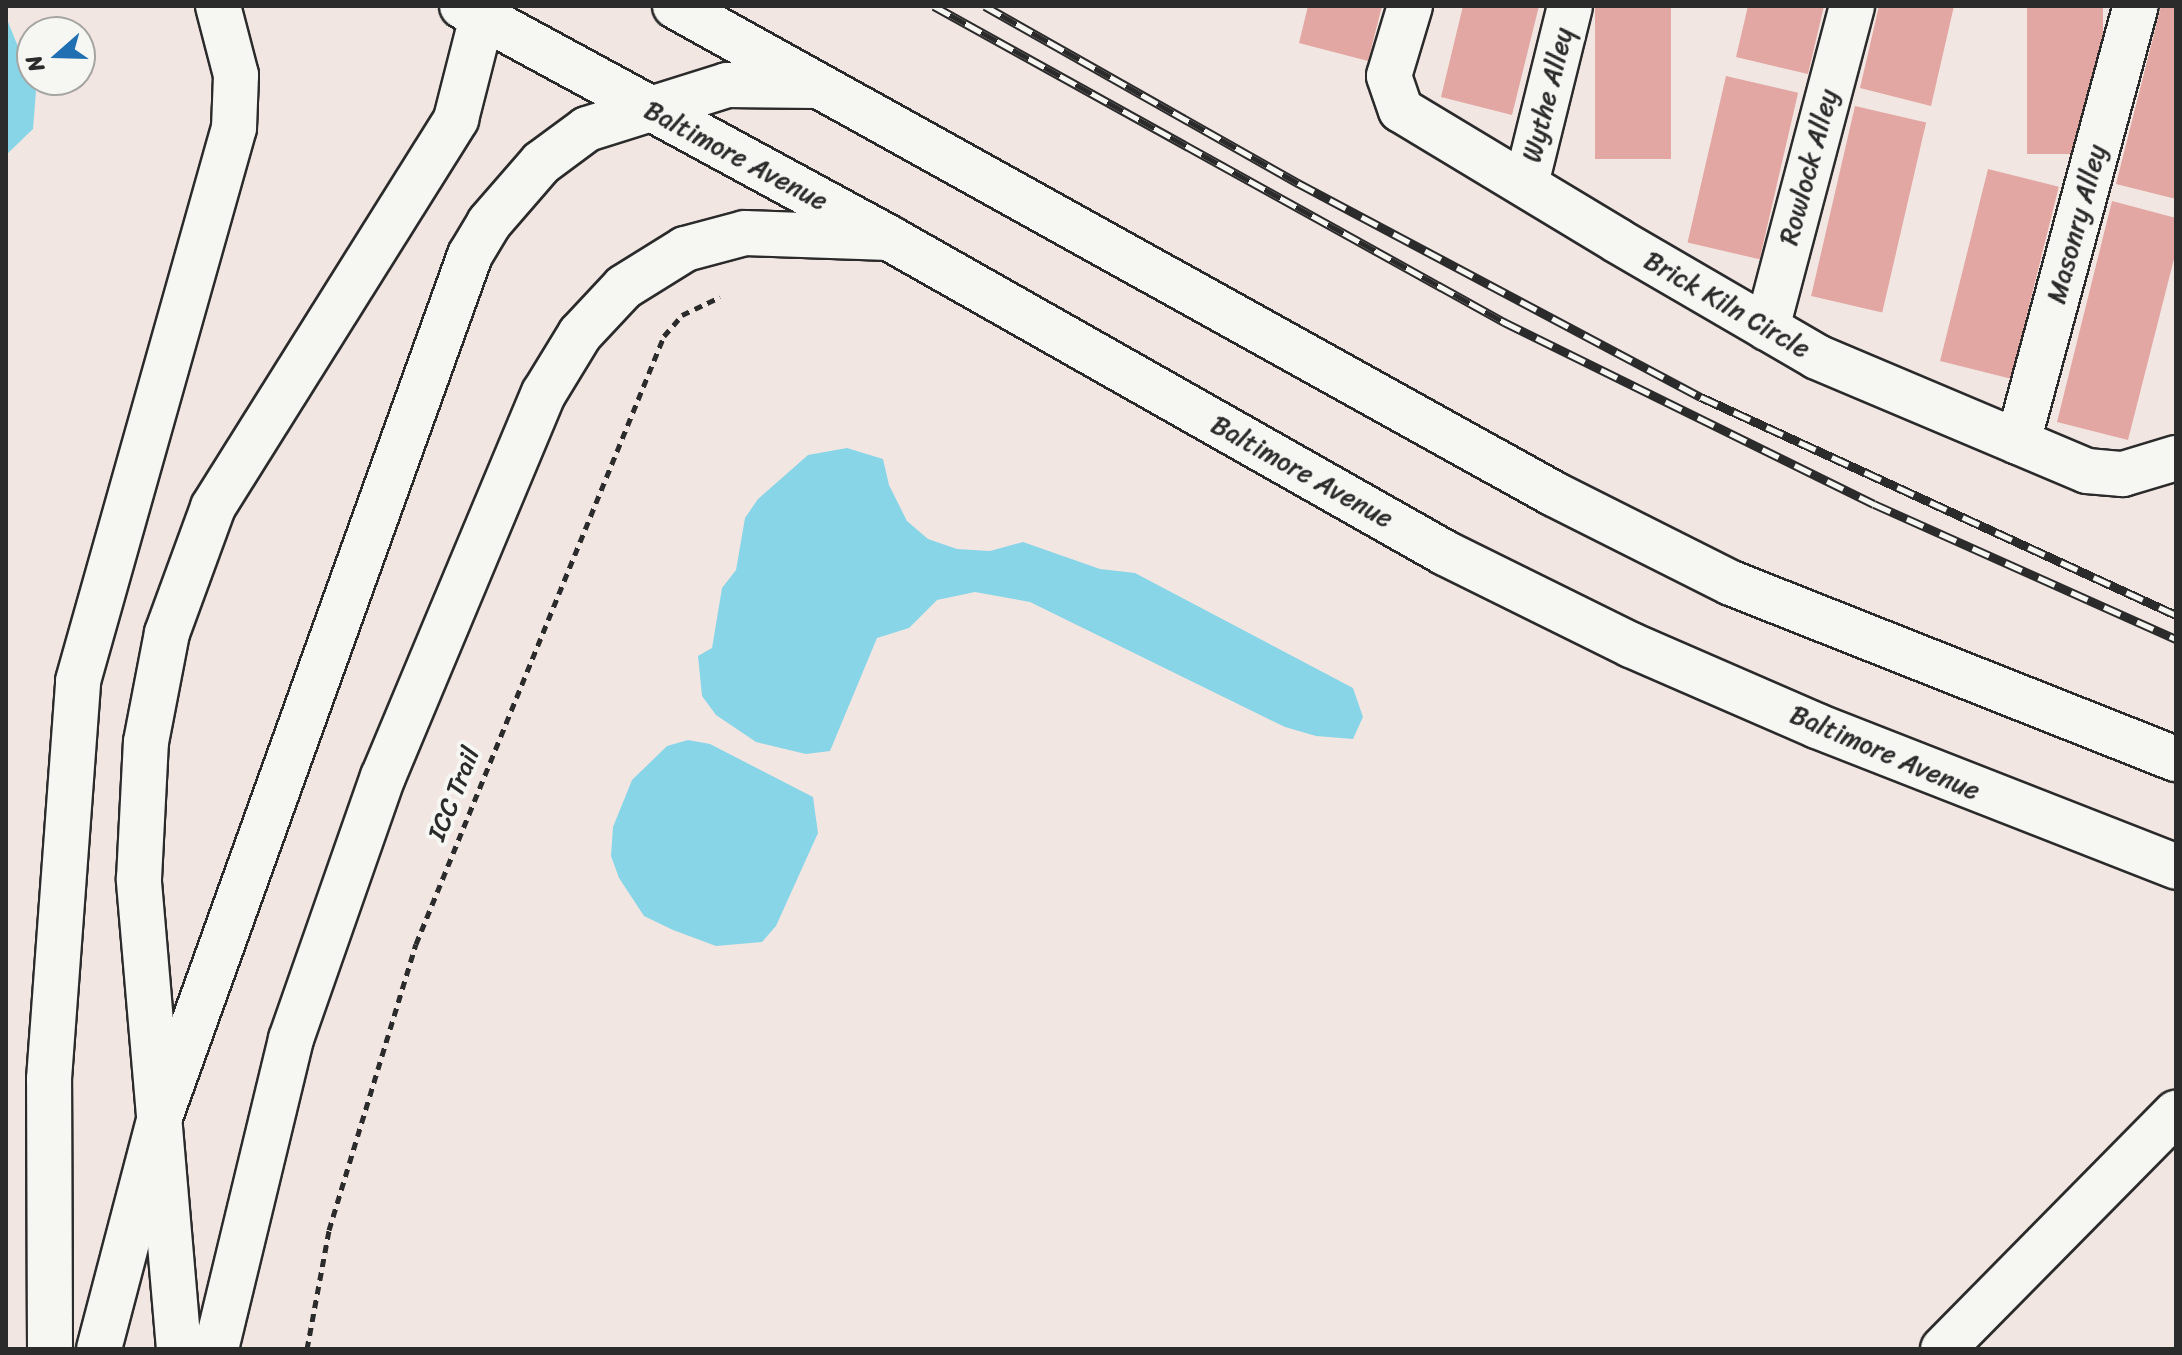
<!DOCTYPE html>
<style>
body{margin:0}
#map{position:relative;width:2182px;height:1355px;overflow:hidden;background:#f2e6e2;font-family:Sriracha,sans-serif}
div>[style]{position:absolute}
.water>*{inset:0;background:#89d5e8}
.building>*{inset:0;background:#e2a7a2;transform-origin:0 0}
.path>*{height:5px;margin-top:-2.5px;transform-origin:0;background:repeating-linear-gradient(90deg,#2b2b2b 0 8px,transparent 0 14px)}
.roads{filter:drop-shadow(2px 0 #2b2b2b) drop-shadow(-2px 0 #2b2b2b) drop-shadow(0 2px #2b2b2b) drop-shadow(0 -2px #2b2b2b)}
.minor>*{height:44px;margin:-22px;padding:0 22px;transform-origin:22px;border-radius:22px;background:#f6f6f2}
.major>*{height:44px;margin:-22px;padding:0 22px;transform-origin:22px;border-radius:22px;background:#f6f6f2}
.highway>*{height:44px;margin:-22px;padding:0 22px;transform-origin:22px;border-radius:22px;background:#f6f6f2}
.rail>*{height:9px;margin-top:-4.5px;transform-origin:0;background:repeating-linear-gradient(90deg,#f6f6f2 0 18px,#2b2b2b 0 36px);box-sizing:border-box;border-block:2px solid #2b2b2b}
span{translate:-50% -50%;white-space:nowrap;text-align:center;line-height:1.15;-webkit-text-stroke:8px #f6f6f2;paint-order:stroke}
.street-label{font-size:26px;color:#2b2b2b}
.frame{position:absolute;inset:0;border:8px solid #2b2b2b;pointer-events:none}
.north{position:absolute;left:16px;top:16px;width:80px;height:80px;box-sizing:border-box;background:#f6f6f2;border:2px solid #a5a5a2;border-radius:50%;rotate:250deg;font-size:22px;font-weight:700;line-height:32px;text-align:center;color:#2b2b2b}
.north::after{content:'';display:block;margin:auto;width:28px;height:36px;background:#1f6fb2;clip-path:polygon(50% 0,100% 100%,50% 72%,0 100%)}
</style>
<div id="map">
<div class="water">
<div style="clip-path:polygon(6px 17px,36px 91px,33px 129px,6px 155px)"></div>
<div style="clip-path:polygon(847px 448px,883px 459px,889px 485px,907px 521px,928px 539px,957px 549px,990px 551px,1023px 542px,1100px 569px,1135px 573px,1353px 688px,1363px 717px,1353px 739px,1316px 736px,1285px 727px,1030px 602px,975px 592px,937px 600px,909px 628px,877px 638px,830px 751px,806px 754px,756px 742px,716px 715px,702px 696px,698px 656px,712px 648px,722px 588px,736px 570px,745px 518px,758px 499px,808px 455px)"></div>
<div style="clip-path:polygon(688px 740px,710px 744px,813px 797px,818px 833px,776px 926px,762px 942px,716px 946px,673px 930px,644px 916px,619px 878px,611px 856px,613px 827px,632px 780px,667px 746px)"></div>
</div>
<div class="building">
<div style="clip-path:polygon(1308px 6px,1382px 6px,1368px 61px,1299px 43px)"></div>
<div style="clip-path:polygon(1463px 6px,1539px 6px,1512px 115px,1441px 97px)"></div>
<div style="left:1595px;top:6px;width:76px;height:153px"></div>
<div style="clip-path:polygon(1748px 6px,1824px 6px,1808px 74px,1736px 57px)"></div>
<div style="clip-path:polygon(1879px 6px,1954px 6px,1931px 106px,1860px 88px)"></div>
<div style="left:2027px;top:6px;width:76px;height:148px"></div>
<div style="clip-path:polygon(2161px 6px,2176px 6px,2176px 199px,2116px 184px)"></div>
<div style="left:1726px;top:76px;width:74px;height:171px;rotate:13deg"></div>
<div style="left:1855px;top:106px;width:73px;height:195px;rotate:13deg"></div>
<div style="left:1988px;top:169px;width:73px;height:198px;rotate:14deg"></div>
<div style="clip-path:polygon(2112px 201px,2176px 218px,2176px 251px,2128px 440px,2057px 422px)"></div>
</div>
<div class="path">
<div style="left:307px;top:1349px;width:121px;rotate:-79.5deg"></div>
<div style="left:329px;top:1230px;width:299px;rotate:-73.1deg"></div>
<div style="left:416px;top:944px;width:657px;rotate:-67.81deg"></div>
<div style="left:664px;top:336px;width:28px;rotate:-49deg"></div>
<div style="left:682px;top:315px;width:42px;rotate:-25.3deg"></div>
</div>
<div class="roads">
<div class="minor">
<div style="left:1410px;top:6px;width:73px;rotate:106.7deg"></div>
<div style="left:1389px;top:76px;width:36px;rotate:71deg"></div>
<div style="left:1401px;top:110px;width:253px;rotate:31.1deg"></div>
<div style="left:1618px;top:241px;width:230px;rotate:30.2deg"></div>
<div style="left:1817px;top:357px;width:293px;rotate:22.9deg"></div>
<div style="left:2087px;top:471px;width:36px;rotate:5deg"></div>
<div style="left:2123px;top:474px;width:55px;rotate:-16.8deg"></div>
<div style="left:1526px;top:184px;width:183px;rotate:-76.1deg"></div>
<div style="left:1767px;top:328px;width:333px;rotate:-75.2deg"></div>
<div style="left:2018px;top:442px;width:452px;rotate:-74.9deg"></div>
<div style="left:1943px;top:1349px;width:332px;rotate:-45.4deg"></div>
</div>
<div class="major">
<div style="left:462px;top:6px;width:486px;rotate:28.5deg"></div>
<div style="left:889px;top:238px;width:639px;rotate:29.53deg"></div>
<div style="left:1445px;top:553px;width:208px;rotate:26.3deg"></div>
<div style="left:1631px;top:645px;width:203px;rotate:23.5deg"></div>
<div style="left:1817px;top:726px;width:386px;rotate:21.4deg"></div>
<div style="left:675px;top:6px;width:1005px;rotate:29.04deg"></div>
<div style="left:1554px;top:494px;width:198px;rotate:26.7deg"></div>
<div style="left:1731px;top:583px;width:479px;rotate:21.6deg"></div>
</div>
<div class="highway">
<div style="left:50px;top:1349px;width:270px;rotate:-90.2deg"></div>
<div style="left:49px;top:1079px;width:399px;rotate:-85.8deg"></div>
<div style="left:78px;top:681px;width:575px;rotate:-74.25deg"></div>
<div style="left:234px;top:128px;width:53px;rotate:-87.8deg"></div>
<div style="left:236px;top:75px;width:71px;rotate:-104.6deg"></div>
<div style="left:99px;top:1349px;width:240px;rotate:-75.3deg"></div>
<div style="left:160px;top:1117px;width:916px;rotate:-70.22deg"></div>
<div style="left:470px;top:255px;width:37px;rotate:-59deg"></div>
<div style="left:489px;top:223px;width:79px;rotate:-49.1deg"></div>
<div style="left:541px;top:163px;width:57px;rotate:-36.5deg"></div>
<div style="left:587px;top:129px;width:147px;rotate:-17.4deg"></div>
<div style="left:727px;top:85px;width:89px;rotate:0.6deg"></div>
<div style="left:179px;top:1349px;width:472px;rotate:-94.9deg"></div>
<div style="left:139px;top:879px;width:137px;rotate:-87.1deg"></div>
<div style="left:146px;top:742px;width:111px;rotate:-79.1deg"></div>
<div style="left:167px;top:633px;width:134px;rotate:-69.9deg"></div>
<div style="left:213px;top:507px;width:458px;rotate:-57.9deg"></div>
<div style="left:456px;top:119px;width:105px;rotate:-75.7deg"></div>
<div style="left:482px;top:17px;width:11px;rotate:-105deg"></div>
<div style="left:216px;top:1349px;width:319px;rotate:-76.4deg"></div>
<div style="left:291px;top:1039px;width:278px;rotate:-70.7deg"></div>
<div style="left:383px;top:777px;width:416px;rotate:-67.3deg"></div>
<div style="left:544px;top:393px;width:69px;rotate:-58.6deg"></div>
<div style="left:580px;top:334px;width:64px;rotate:-46.9deg"></div>
<div style="left:624px;top:287px;width:72px;rotate:-31.9deg"></div>
<div style="left:685px;top:249px;width:62px;rotate:-14.9deg"></div>
<div style="left:745px;top:233px;width:144px;rotate:2deg"></div>
</div>
</div>
<div class="rail">
<div style="left:934px;top:6px;width:652px;rotate:29deg"></div>
<div style="left:1504px;top:322px;width:412px;rotate:26.2deg"></div>
<div style="left:1874px;top:504px;width:331px;rotate:24.1deg"></div>
<div style="left:985px;top:6px;width:360px;rotate:29.5deg"></div>
<div style="left:1298px;top:183px;width:456px;rotate:28deg"></div>
<div style="left:1701px;top:397px;width:523px;rotate:24.65deg"></div>
</div>
<div class="street-label">
<span style="left:1548px;top:95px;rotate:-76deg">Wythe Alley</span>
<span style="left:736px;top:156px;rotate:28deg">Baltimore Avenue</span>
<span style="left:1809px;top:167px;rotate:-75deg">Rowlock Alley</span>
<span style="left:2077px;top:224px;rotate:-75deg">Masonry Alley</span>
<span style="left:1727px;top:305px;rotate:30deg">Brick Kiln Circle</span>
<span style="left:1302px;top:472px;rotate:29deg">Baltimore Avenue</span>
<span style="left:1885px;top:753px;rotate:23deg">Baltimore Avenue</span>
<span style="left:454px;top:794px;rotate:-68deg">ICC Trail</span>
</div>
<div class="frame"></div>
<div class="north">N</div>
</div>
